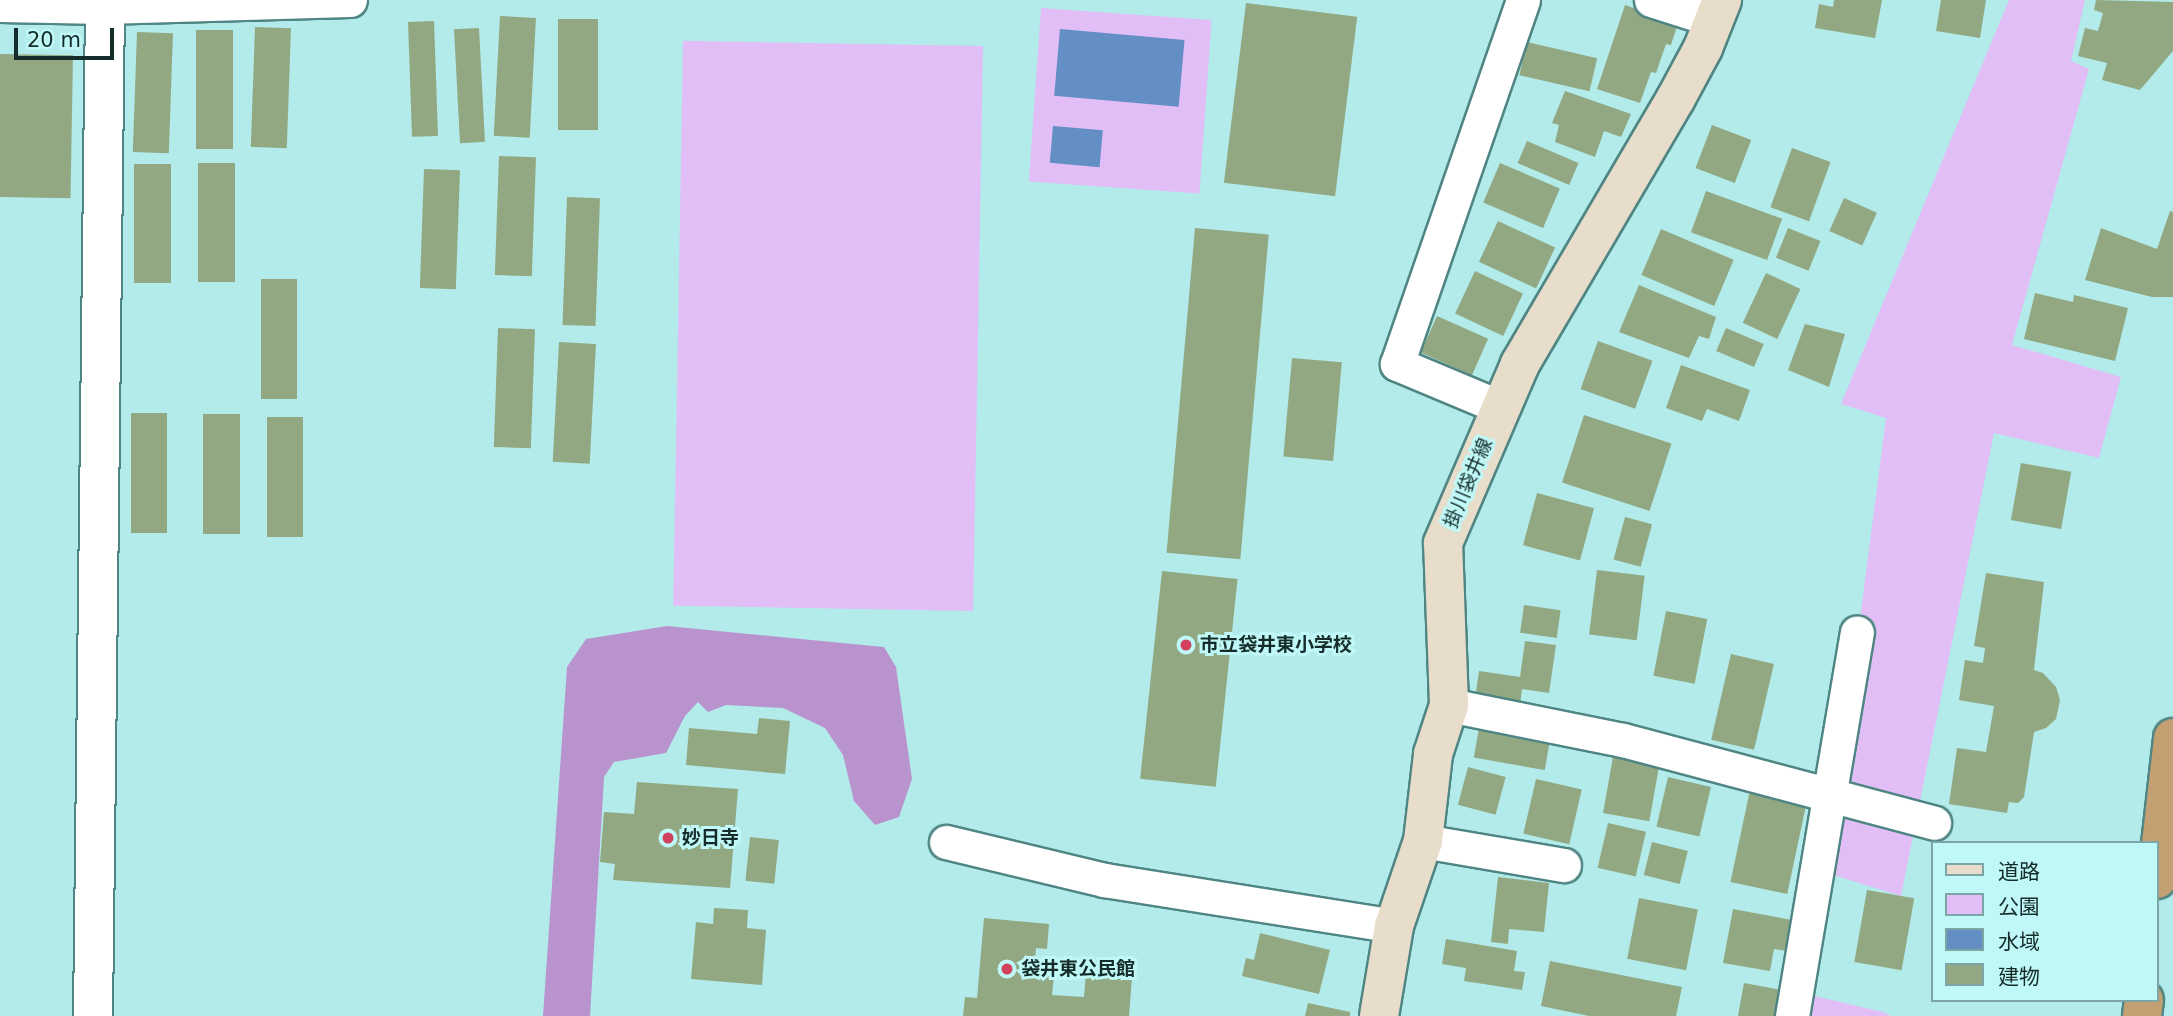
<!DOCTYPE html>
<meta charset="utf-8">
<style>
body{margin:0}
#map{position:relative;width:2173px;height:1016px;overflow:hidden;background:#b2ebe9;font-family:"DejaVu Sans","Noto Sans JP",sans-serif}
div>[style]{position:absolute}
.green>*{inset:0;background:#e2bef7;transform-origin:0 0}
.forest>*{inset:0;background:#b993ce}
.water>*{inset:0;background:#638fc4;transform-origin:0 0}
.building>*{inset:0;background:#92a883;transform-origin:0 0}
.roads{filter:drop-shadow(2px 0 #4f8583) drop-shadow(-2px 0 #4f8583) drop-shadow(0 2px #4f8583) drop-shadow(0 -2px #4f8583)}
.minor>*{height:33px;margin:-16.5px;padding:0 16.5px;transform-origin:16.5px;border-radius:16.5px;background:#fff}
.tertiary>*{height:38px;margin:-19px;padding:0 19px;transform-origin:19px;border-radius:19px;background:#fff}
.secondary>*{height:38px;margin:-19px;padding:0 19px;transform-origin:19px;border-radius:19px;background:#e8dcca}
.trunk>*{height:38px;margin:-19px;padding:0 19px;transform-origin:19px;border-radius:19px;background:#c3a072}
.dots>*{width:19px;height:19px;translate:-50% -50%;box-sizing:border-box;border:4px solid #bff8f6;border-radius:50%}
span{translate:-50% -50%;white-space:nowrap;text-align:center;line-height:1.15;-webkit-text-stroke:6px #bff8f6;paint-order:stroke}
.street-label{font-size:19px;color:#152c2b}
.poi-label{font-size:19px;color:#152c2b;font-weight:700}
.left{translate:0 -50%;text-align:left}
.legend{position:absolute;left:1931px;top:841px;width:228px;height:161px;box-sizing:border-box;background:#bff8f6;border:2px solid #7ba6a5;margin:0;padding:9px 12px;list-style:none;font-size:21px;color:#152c2b}
.legend li{display:flex;align-items:center;gap:14px;height:35px}
.legend b{width:35px;border:2px solid #7ba6a5}
.scale{position:absolute;left:14px;top:28px;width:100px;height:32px;box-sizing:border-box;border:4px solid #152c2b;border-top:0;padding-left:9px;font-size:21px;line-height:24px;white-space:nowrap;color:#152c2b;-webkit-text-stroke:5px #bff8f6;paint-order:stroke}
</style>
<div id="map">
<div class="green">
<div style="clip-path:polygon(2009px 0,2085px 0,2071px 61px,2089px 69px,2012px 345px,2121px 377px,2099px 458px,1994px 433px,1901px 896px,1827px 873px,1886px 418px,1841px 404px)"></div>
<div style="left:1041px;top:8px;width:171px;height:174px;rotate:4deg"></div>
<div style="left:983px;top:46px;width:565px;height:300px;rotate:91deg"></div>
<div style="clip-path:polygon(1797px 992px,1883px 1012px,1891px 1016px,1795px 1016px)"></div>
</div>
<div class="forest">
<div style="clip-path:polygon(667px 626px,884px 647px,896px 667px,912px 779px,899px 817px,875px 825px,854px 801px,843px 755px,825px 728px,783px 708px,726px 705px,708px 712px,698px 702px,685px 716px,666px 753px,614px 762px,604px 777px,590px 1016px,543px 1016px,567px 667px,586px 639px)"></div>
</div>
<div class="water">
<div style="left:1060px;top:29px;width:125px;height:67px;rotate:5deg"></div>
<div style="left:1053px;top:126px;width:50px;height:37px;rotate:5deg"></div>
</div>
<div class="building">
<div style="clip-path:polygon(1834px 0,1882px 0,1875px 38px,1815px 28px,1819px 4px,1833px 7px)"></div>
<div style="clip-path:polygon(1941px 0,1986px 0,1980px 38px,1936px 31px)"></div>
<div style="clip-path:polygon(2096px 0,2173px 2px,2173px 51px,2140px 90px,2102px 80px,2107px 63px,2078px 56px,2085px 28px,2098px 31px,2103px 13px,2094px 10px)"></div>
<div style="left:1246px;top:3px;width:112px;height:181px;rotate:7deg"></div>
<div style="clip-path:polygon(1625px 5px,1678px 23px,1671px 45px,1666px 44px,1656px 73px,1651px 72px,1640px 103px,1597px 89px)"></div>
<div style="left:500px;top:16px;width:36px;height:120px;rotate:3deg"></div>
<div style="left:558px;top:19px;width:40px;height:111px"></div>
<div style="left:434px;top:21px;width:115px;height:26px;rotate:88deg"></div>
<div style="left:255px;top:27px;width:36px;height:120px;rotate:2deg"></div>
<div style="left:479px;top:28px;width:114px;height:25px;rotate:87deg"></div>
<div style="left:196px;top:30px;width:37px;height:119px"></div>
<div style="left:137px;top:32px;width:36px;height:120px;rotate:2deg"></div>
<div style="left:1527px;top:42px;width:72px;height:34px;rotate:13deg"></div>
<div style="left:0;top:54px;width:73px;height:143px;rotate:1deg"></div>
<div style="clip-path:polygon(1565px 91px,1631px 114px,1621px 137px,1604px 131px,1595px 157px,1555px 142px,1559px 125px,1552px 123px)"></div>
<div style="left:1712px;top:125px;width:42px;height:46px;rotate:21deg"></div>
<div style="left:1527px;top:141px;width:56px;height:24px;rotate:23deg"></div>
<div style="left:1792px;top:148px;width:41px;height:63px;rotate:20deg"></div>
<div style="left:499px;top:156px;width:37px;height:119px;rotate:2deg"></div>
<div style="left:198px;top:163px;width:37px;height:119px"></div>
<div style="left:1500px;top:163px;width:65px;height:43px;rotate:23deg"></div>
<div style="left:134px;top:164px;width:37px;height:119px"></div>
<div style="left:424px;top:169px;width:36px;height:119px;rotate:2deg"></div>
<div style="left:1706px;top:191px;width:81px;height:44px;rotate:20deg"></div>
<div style="left:567px;top:197px;width:33px;height:128px;rotate:2deg"></div>
<div style="left:1844px;top:198px;width:36px;height:36px;rotate:24deg"></div>
<div style="clip-path:polygon(2170px 211px,2173px 212px,2173px 297px,2152px 297px,2085px 280px,2101px 228px,2157px 249px)"></div>
<div style="left:1498px;top:221px;width:63px;height:45px;rotate:25deg"></div>
<div style="left:1195px;top:228px;width:74px;height:326px;rotate:5deg"></div>
<div style="left:1788px;top:228px;width:35px;height:32px;rotate:22deg"></div>
<div style="left:1661px;top:229px;width:79px;height:50px;rotate:23deg"></div>
<div style="left:1475px;top:271px;width:53px;height:47px;rotate:25deg"></div>
<div style="left:1766px;top:273px;width:38px;height:55px;rotate:25deg"></div>
<div style="left:297px;top:279px;width:120px;height:36px;rotate:90deg"></div>
<div style="clip-path:polygon(1639px 285px,1716px 317px,1709px 339px,1699px 336px,1689px 358px,1619px 332px)"></div>
<div style="clip-path:polygon(2035px 293px,2073px 302px,2074px 295px,2128px 308px,2115px 361px,2024px 339px)"></div>
<div style="left:1437px;top:316px;width:56px;height:40px;rotate:24deg"></div>
<div style="clip-path:polygon(1805px 324px,1845px 334px,1829px 387px,1788px 370px)"></div>
<div style="left:498px;top:328px;width:37px;height:119px;rotate:2deg"></div>
<div style="left:1726px;top:328px;width:41px;height:25px;rotate:23deg"></div>
<div style="left:1598px;top:341px;width:58px;height:51px;rotate:20deg"></div>
<div style="left:559px;top:342px;width:37px;height:120px;rotate:3deg"></div>
<div style="left:1292px;top:358px;width:50px;height:99px;rotate:5deg"></div>
<div style="clip-path:polygon(1681px 365px,1750px 390px,1739px 421px,1707px 409px,1702px 421px,1666px 408px)"></div>
<div style="left:131px;top:413px;width:36px;height:120px"></div>
<div style="left:203px;top:414px;width:37px;height:120px"></div>
<div style="left:1584px;top:415px;width:92px;height:71px;rotate:18deg"></div>
<div style="left:303px;top:417px;width:120px;height:36px;rotate:90deg"></div>
<div style="left:2021px;top:463px;width:51px;height:58px;rotate:10deg"></div>
<div style="left:1537px;top:493px;width:59px;height:54px;rotate:15deg"></div>
<div style="left:1625px;top:517px;width:28px;height:44px;rotate:15deg"></div>
<div style="left:1597px;top:570px;width:48px;height:65px;rotate:7deg"></div>
<div style="left:1162px;top:571px;width:76px;height:209px;rotate:6deg"></div>
<div style="clip-path:polygon(1986px 573px,2044px 582px,2034px 670px,2043px 673px,2056px 687px,2060px 700px,2056px 719px,2046px 728px,2034px 732px,2024px 797px,2018px 803px,2009px 802px,2007px 813px,1949px 804px,1957px 748px,1986px 752px,1994px 706px,1959px 700px,1965px 660px,1983px 663px,1985px 648px,1974px 646px)"></div>
<div style="left:1524px;top:605px;width:37px;height:28px;rotate:8deg"></div>
<div style="left:1666px;top:611px;width:42px;height:66px;rotate:11deg"></div>
<div style="clip-path:polygon(1525px 641px,1556px 645px,1549px 693px,1522px 689px,1520px 705px,1475px 699px,1479px 671px,1520px 677px)"></div>
<div style="left:1731px;top:654px;width:44px;height:88px;rotate:13deg"></div>
<div style="clip-path:polygon(759px 718px,790px 721px,785px 774px,686px 765px,689px 728px,757px 734px)"></div>
<div style="left:1479px;top:728px;width:72px;height:30px;rotate:10deg"></div>
<div style="left:1614px;top:751px;width:47px;height:63px;rotate:10deg"></div>
<div style="left:1468px;top:767px;width:39px;height:39px;rotate:15deg"></div>
<div style="left:1668px;top:777px;width:44px;height:51px;rotate:13deg"></div>
<div style="left:1536px;top:779px;width:47px;height:56px;rotate:13deg"></div>
<div style="clip-path:polygon(637px 782px,738px 789px,730px 888px,613px 880px,615px 864px,600px 862px,604px 812px,634px 814px)"></div>
<div style="left:1750px;top:790px;width:58px;height:94px;rotate:12deg"></div>
<div style="left:1608px;top:823px;width:39px;height:46px;rotate:13deg"></div>
<div style="left:750px;top:837px;width:29px;height:44px;rotate:6deg"></div>
<div style="left:1652px;top:842px;width:37px;height:34px;rotate:14deg"></div>
<div style="clip-path:polygon(1498px 877px,1549px 883px,1544px 932px,1509px 929px,1508px 944px,1491px 942px)"></div>
<div style="left:1867px;top:890px;width:48px;height:73px;rotate:10deg"></div>
<div style="left:1639px;top:898px;width:60px;height:62px;rotate:11deg"></div>
<div style="clip-path:polygon(714px 908px,748px 910px,747px 928px,766px 930px,762px 985px,691px 979px,696px 922px,713px 924px)"></div>
<div style="clip-path:polygon(1733px 909px,1792px 920px,1787px 951px,1774px 949px,1770px 971px,1723px 963px)"></div>
<div style="clip-path:polygon(984px 918px,1049px 924px,1047px 949px,1036px 948px,1034px 974px,1054px 976px,1052px 995px,1084px 997px,1087px 960px,1133px 964px,1129px 1016px,963px 1016px,965px 997px,977px 998px)"></div>
<div style="clip-path:polygon(1260px 933px,1330px 950px,1319px 994px,1242px 976px,1246px 958px,1254px 960px)"></div>
<div style="clip-path:polygon(1446px 939px,1517px 951px,1514px 971px,1525px 972px,1522px 990px,1464px 981px,1466px 968px,1442px 964px)"></div>
<div style="clip-path:polygon(1550px 961px,1682px 987px,1676px 1016px,1589px 1016px,1541px 1006px)"></div>
<div style="clip-path:polygon(1744px 983px,1781px 990px,1776px 1016px,1738px 1016px)"></div>
<div style="clip-path:polygon(1308px 1003px,1350px 1012px,1350px 1016px,1305px 1016px)"></div>
</div>
<div class="roads">
<div class="minor">
<div style="left:1651px;top:0;width:66px;rotate:17.6deg"></div>
<div style="left:0;top:5px;width:104px;rotate:1.1deg"></div>
<div style="left:104px;top:7px;width:246px;rotate:-1.6deg"></div>
<div style="left:1500px;top:407px;width:112px;rotate:-157.3deg"></div>
<div style="left:1397px;top:364px;width:385px;rotate:-70.9deg"></div>
<div style="left:1449px;top:705px;width:177px;rotate:11.4deg"></div>
<div style="left:1623px;top:740px;width:322px;rotate:14.9deg"></div>
<div style="left:1423px;top:841px;width:143px;rotate:9.7deg"></div>
<div style="left:946px;top:842px;width:163px;rotate:13.5deg"></div>
<div style="left:1104px;top:880px;width:294px;rotate:9deg"></div>
<div style="left:1792px;top:1016px;width:389px;rotate:-80.4deg"></div>
</div>
<div class="tertiary">
<div style="left:93px;top:1016px;width:1016px;rotate:-89.32deg"></div>
</div>
<div class="secondary">
<div style="left:1379px;top:1016px;width:91px;rotate:-80.5deg"></div>
<div style="left:1394px;top:926px;width:90px;rotate:-71.2deg"></div>
<div style="left:1423px;top:841px;width:88px;rotate:-83.4deg"></div>
<div style="left:1433px;top:754px;width:52px;rotate:-71.9deg"></div>
<div style="left:1449px;top:705px;width:162px;rotate:-92.1deg"></div>
<div style="left:1443px;top:543px;width:195px;rotate:-66.7deg"></div>
<div style="left:1520px;top:364px;width:306px;rotate:-59.6deg"></div>
<div style="left:1675px;top:100px;width:59px;rotate:-61.7deg"></div>
<div style="left:1703px;top:48px;width:52px;rotate:-68.4deg"></div>
</div>
<div class="trunk">
<div style="left:2157px;top:879px;width:142px;rotate:-83.5deg"></div>
<div style="left:2142px;top:1016px;width:16px;rotate:-83deg"></div>
</div>
</div>
<div class="dots">
<div style="left:1186px;top:645px;background:#d2425e"></div>
<div style="left:668px;top:838px;background:#d2425e"></div>
<div style="left:1007px;top:969px;background:#d2425e"></div>
</div>
<div class="street-label">
<span style="left:1468px;top:483px;rotate:-67deg">掛川袋井線</span>
</div>
<div class="poi-label">
<span class="left" style="left:1200px;top:645px">市立袋井東小学校</span>
<span class="left" style="left:682px;top:838px">妙日寺</span>
<span class="left" style="left:1021px;top:969px">袋井東公民館</span>
</div>
<ul class="legend">
<li><b style="height:9px;background:#e8dcca"></b>道路</li>
<li><b style="height:19px;background:#e2bef7"></b>公園</li>
<li><b style="height:19px;background:#638fc4"></b>水域</li>
<li><b style="height:19px;background:#92a883"></b>建物</li>
</ul>
<div class="scale">20 m</div>
</div>
